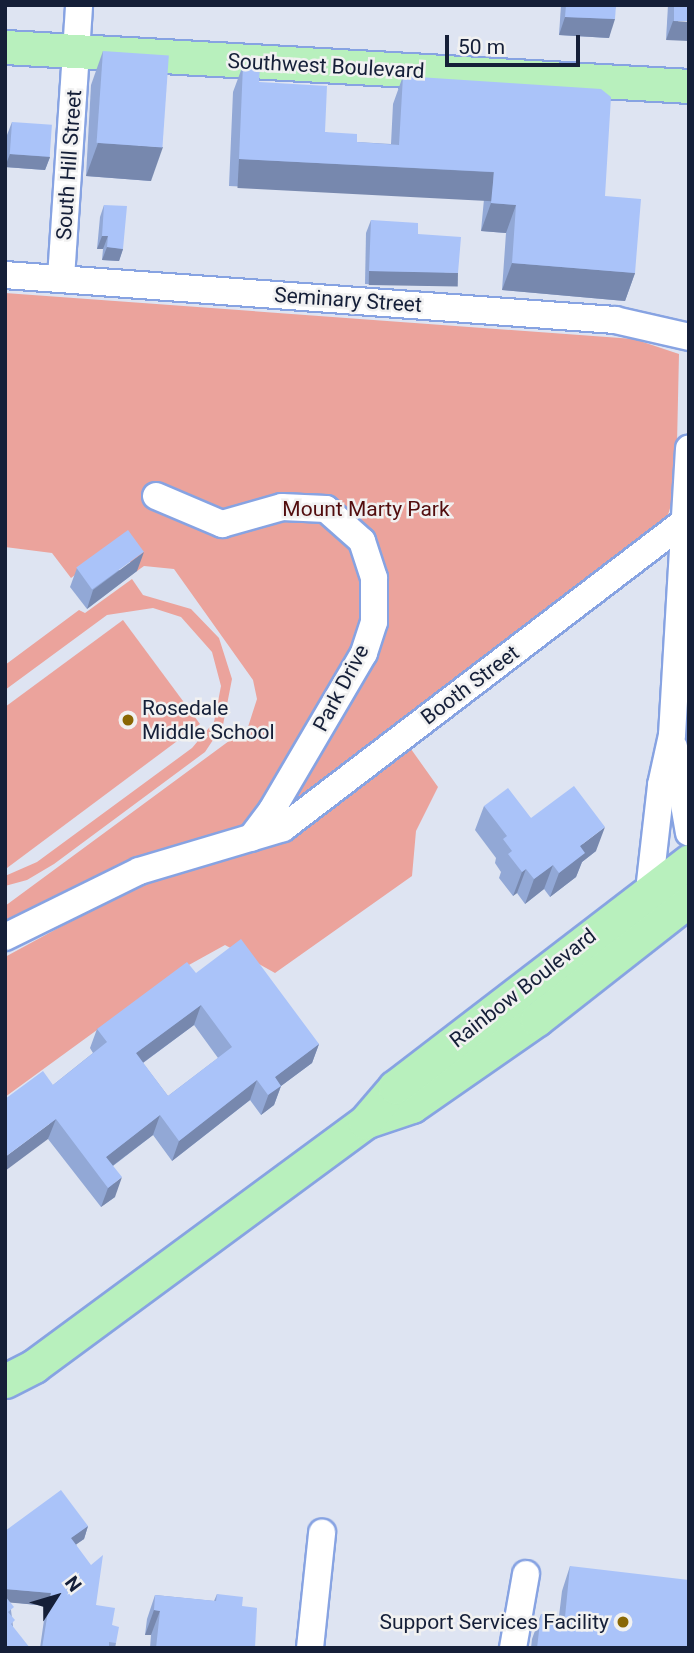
<!DOCTYPE html>
<style>
body{margin:0}
#map{position:relative;width:694px;height:1653px;overflow:hidden;background:#dee4f2;font-family:Roboto,sans-serif}
div>[style]{position:absolute}
.green>*{inset:0;background:#eba39c}
.roads{filter:drop-shadow(2px 0 #87a3e2) drop-shadow(-2px 0 #87a3e2) drop-shadow(0 2px #87a3e2) drop-shadow(0 -2px #87a3e2)}
.minor>*{height:26px;margin:-13px;padding:0 13px;transform-origin:13px;border-radius:13px;background:#fff}
.major>*{height:33px;margin:-16.5px;padding:0 16.5px;transform-origin:16.5px;border-radius:16.5px;background:#b8f0bd}
.wall>*{inset:0;background:#92a8d6}
.shaded-wall>*{inset:0;background:#7788ae;transform-origin:0 0}
.building>*{inset:0;background:#aac3f9;transform-origin:0 0}
.dots>*{width:19px;height:19px;translate:-50% -50%;box-sizing:border-box;border:4px solid #f1f1f1;border-radius:50%}
span{translate:-50% -50%;white-space:nowrap;text-align:center;line-height:1.15;-webkit-text-stroke:5px #f1f1f1;paint-order:stroke}
.street-label{font-size:21px;color:#151f38}
.park-label{font-size:21px;color:#520d0e}
.poi-label{font-size:21px;color:#151f38}
.left{translate:0 -50%;text-align:left}
.right{translate:-100% -50%;text-align:right}
.frame{position:absolute;inset:0;border:7px solid #151f38;pointer-events:none}
.north{position:absolute;left:21px;top:1562px;width:70px;height:70px;-webkit-text-stroke:5px #f1f1f1;paint-order:stroke;rotate:53deg;font-size:19px;font-weight:700;line-height:28px;text-align:center;color:#151f38}
.north::after{content:'';display:block;margin:auto;width:24px;height:32px;background:#151f38;clip-path:polygon(50% 0,100% 100%,50% 72%,0 100%)}
.scale{position:absolute;left:445px;top:35px;width:135px;height:32px;box-sizing:border-box;border:4px solid #151f38;border-top:0;padding-left:9px;font-size:21px;line-height:24px;white-space:nowrap;color:#151f38;-webkit-text-stroke:5px #f1f1f1;paint-order:stroke}
</style>
<div id="map">
<div class="green">
<div style="clip-path:polygon(5px 293px,634px 339px,679px 354px,676px 489px,667px 518px,293px 802px,232px 829px,134px 858px,5px 930px,5px 906px,248px 727px,257px 699px,253px 680px,174px 569px,144px 566px,137px 571px,117px 544px,71px 578px,52px 553px,5px 547px)"></div>
<div style="clip-path:polygon(132px 579px,143px 595px,191px 609px,219px 638px,232px 679px,223px 725px,205px 752px,54px 864px,27px 880px,5px 886px,5px 876px,37px 862px,192px 748px,214px 722px,221px 686px,212px 652px,181px 617px,153px 608px,107px 615px,5px 690px,5px 665px,79px 610px,85px 613px)"></div>
<div style="clip-path:polygon(123px 620px,200px 724px,7px 868px,5px 707px)"></div>
<div style="clip-path:polygon(406px 742px,438px 787px,416px 831px,412px 876px,275px 973px,225px 945px,178px 971px,5px 1097px,5px 957px,154px 876px,260px 844px)"></div>
</div>
<div class="roads">
<div class="minor">
<div style="left:5px;top:275px;width:612px;rotate:4.22deg"></div>
<div style="left:615px;top:320px;width:76px;rotate:12.9deg"></div>
<div style="left:61px;top:278px;width:274px;rotate:-86.2deg"></div>
<div style="left:156px;top:496px;width:72px;rotate:23deg"></div>
<div style="left:222px;top:524px;width:62px;rotate:-15.8deg"></div>
<div style="left:282px;top:507px;width:44px;rotate:2.6deg"></div>
<div style="left:326px;top:509px;width:48px;rotate:41.6deg"></div>
<div style="left:362px;top:541px;width:39px;rotate:72deg"></div>
<div style="left:374px;top:578px;width:44px;rotate:90deg"></div>
<div style="left:374px;top:622px;width:33px;rotate:108deg"></div>
<div style="left:364px;top:653px;width:182px;rotate:120.4deg"></div>
<div style="left:272px;top:810px;width:35px;rotate:127deg"></div>
<div style="left:674px;top:747px;width:87px;rotate:80.1deg"></div>
<div style="left:649px;top:891px;width:107px;rotate:-83.5deg"></div>
<div style="left:661px;top:785px;width:51px;rotate:-77.6deg"></div>
<div style="left:672px;top:735px;width:287px;rotate:-86.6deg"></div>
<div style="left:5px;top:937px;width:149px;rotate:-26.2deg"></div>
<div style="left:139px;top:871px;width:150px;rotate:-16.6deg"></div>
<div style="left:283px;top:828px;width:504px;rotate:-37.35deg"></div>
<div style="left:310px;top:1648px;width:116px;rotate:-84deg"></div>
<div style="left:513px;top:1648px;width:75px;rotate:-80deg"></div>
</div>
<div class="major">
<div style="left:5px;top:47px;width:685px;rotate:3.26deg"></div>
<div style="left:367px;top:1121px;width:47px;rotate:-18.4deg"></div>
<div style="left:412px;top:1106px;width:152px;rotate:-34.8deg"></div>
<div style="left:537px;top:1019px;width:193px;rotate:-38.1deg"></div>
<div style="left:5px;top:1381px;width:33px;rotate:-27deg"></div>
<div style="left:34px;top:1366px;width:411px;rotate:-36.4deg"></div>
<div style="left:365px;top:1122px;width:46px;rotate:-49.4deg"></div>
<div style="left:395px;top:1087px;width:371px;rotate:-37.5deg"></div>
</div>
</div>
<div class="wall">
<div style="clip-path:polygon(561px 5px,616px 5px,609px 38px,559px 35px)"></div>
<div style="clip-path:polygon(668px 5px,689px 5px,666px 40px)"></div>
<div style="clip-path:polygon(103px 51px,151px 181px,86px 176px,91px 85px)"></div>
<div style="clip-path:polygon(243px 65px,259px 82px,325px 132px,357px 142px,391px 144px,393px 104px,403px 76px,605px 196px,635px 273px,625px 301px,502px 290px,506px 233px,481px 231px,484px 199px,229px 186px,233px 92px)"></div>
<div style="clip-path:polygon(12px 122px,50px 157px,45px 170px,5px 167px,7px 135px)"></div>
<div style="clip-path:polygon(104px 205px,123px 249px,119px 261px,102px 260px,103px 249px,97px 249px,100px 217px)"></div>
<div style="clip-path:polygon(371px 220px,418px 234px,454px 286px,365px 284px,366px 233px)"></div>
<div style="clip-path:polygon(77px 568px,137px 571px,87px 609px,70px 587px)"></div>
<div style="clip-path:polygon(484px 806px,531px 818px,596px 851px,582px 862px,576px 877px,550px 897px,544px 889px,525px 904px,517px 893px,513px 896px,499px 878px,501px 872px,495px 863px,496px 858px,475px 830px)"></div>
<div style="clip-path:polygon(evenodd,196px 973px,319px 1044px,312px 1063px,281px 1086px,274px 1105px,261px 1115px,250px 1100px,172px 1161px,153px 1135px,113px 1166px,115px 1197px,101px 1207px,48px 1139px,53px 1085px,93px 1053px,90px 1048px,97px 1029px,196px 973px,194px 1025px,218px 1058px,168px 1096px,143px 1063px,194px 1025px)"></div>
<div style="clip-path:polygon(88px 1526px,84px 1539px,76px 1544px,96px 1605px,112px 1625px,116px 1643px,115px 1648px,40px 1648px,46px 1606px,10px 1602px,13px 1626px,5px 1648px,5px 1531px)"></div>
<div style="clip-path:polygon(570px 1566px,689px 1648px,531px 1648px,532px 1639px,541px 1614px,559px 1616px,562px 1591px)"></div>
<div style="clip-path:polygon(217px 1594px,242px 1606px,255px 1648px,150px 1648px,151px 1635px,145px 1635px,147px 1619px,155px 1595px,214px 1601px)"></div>
</div>
<div class="shaded-wall">
<div style="clip-path:polygon(565px 17px,615px 19px,609px 38px,559px 35px)"></div>
<div style="clip-path:polygon(673px 21px,689px 22px,689px 41px,666px 40px)"></div>
<div style="clip-path:polygon(98px 143px,163px 147px,151px 181px,86px 176px)"></div>
<div style="clip-path:polygon(10px 154px,50px 157px,45px 170px,5px 167px)"></div>
<div style="left:239px;top:159px;width:255px;height:29px;rotate:3deg"></div>
<div style="clip-path:polygon(491px 203px,516px 205px,506px 233px,481px 231px)"></div>
<div style="clip-path:polygon(102px 236px,108px 236px,103px 249px,97px 249px)"></div>
<div style="clip-path:polygon(107px 247px,123px 249px,119px 261px,102px 260px)"></div>
<div style="clip-path:polygon(512px 263px,635px 273px,625px 301px,502px 290px)"></div>
<div style="left:369px;top:271px;width:89px;height:14px;rotate:1deg"></div>
<div style="clip-path:polygon(144px 552px,137px 571px,87px 609px,93px 590px)"></div>
<div style="clip-path:polygon(605px 827px,596px 851px,582px 862px,576px 877px,550px 897px,559px 873px,580px 846px)"></div>
<div style="clip-path:polygon(553px 865px,544px 889px,525px 904px,534px 879px)"></div>
<div style="clip-path:polygon(526px 869px,517px 893px,513px 896px,522px 872px)"></div>
<div style="clip-path:polygon(201px 1005px,194px 1025px,129px 1073px,136px 1053px)"></div>
<div style="clip-path:polygon(319px 1044px,312px 1063px,281px 1086px,274px 1105px,261px 1115px,275px 1077px)"></div>
<div style="clip-path:polygon(257px 1080px,250px 1100px,172px 1161px,179px 1141px)"></div>
<div style="clip-path:polygon(160px 1115px,153px 1135px,99px 1176px,106px 1157px)"></div>
<div style="clip-path:polygon(56px 1119px,48px 1139px,5px 1171px,5px 1157px)"></div>
<div style="clip-path:polygon(122px 1177px,115px 1197px,101px 1207px,108px 1188px)"></div>
<div style="clip-path:polygon(88px 1526px,84px 1539px,67px 1551px,71px 1538px)"></div>
<div style="left:5px;top:1589px;width:46px;height:13px;rotate:5deg"></div>
<div style="clip-path:polygon(154px 1610px,160px 1611px,151px 1635px,145px 1635px)"></div>
</div>
<div class="building">
<div style="clip-path:polygon(566px 5px,616px 5px,615px 19px,565px 17px)"></div>
<div style="left:674px;top:5px;width:15px;height:16px"></div>
<div style="left:103px;top:51px;width:66px;height:92px;rotate:4deg"></div>
<div style="clip-path:polygon(243px 65px,260px 66px,259px 82px,327px 86px,325px 132px,357px 134px,357px 142px,399px 145px,403px 76px,601px 89px,611px 97px,605px 196px,641px 199px,635px 273px,512px 263px,516px 205px,491px 203px,494px 172px,239px 159px)"></div>
<div style="left:12px;top:122px;width:40px;height:32px;rotate:4deg"></div>
<div style="clip-path:polygon(104px 205px,127px 206px,123px 249px,107px 247px,108px 236px,102px 236px)"></div>
<div style="clip-path:polygon(371px 220px,418px 223px,418px 234px,461px 237px,458px 273px,369px 271px)"></div>
<div style="left:128px;top:530px;width:27px;height:64px;rotate:54deg"></div>
<div style="clip-path:polygon(574px 786px,605px 827px,580px 846px,585px 853px,559px 873px,553px 865px,534px 879px,526px 869px,522px 872px,508px 854px,512px 851px,503px 839px,507px 836px,484px 806px,508px 788px,531px 818px)"></div>
<div style="clip-path:polygon(evenodd,241px 939px,319px 1044px,275px 1077px,281px 1086px,268px 1095px,257px 1080px,179px 1141px,160px 1115px,106px 1157px,122px 1177px,108px 1188px,56px 1119px,5px 1157px,5px 1099px,43px 1071px,53px 1085px,107px 1042px,97px 1029px,187px 962px,196px 973px,241px 939px,201px 1005px,232px 1047px,168px 1096px,136px 1053px,201px 1005px)"></div>
<div style="clip-path:polygon(61px 1490px,88px 1526px,71px 1538px,91px 1565px,103px 1555px,96px 1605px,115px 1608px,112px 1625px,119px 1627px,116px 1643px,109px 1642px,109px 1648px,42px 1648px,51px 1593px,5px 1589px,5px 1531px)"></div>
<div style="clip-path:polygon(570px 1566px,689px 1580px,689px 1648px,537px 1648px,541px 1614px,565px 1617px)"></div>
<div style="clip-path:polygon(217px 1594px,243px 1597px,242px 1606px,257px 1608px,255px 1648px,150px 1648px,150px 1647px,156px 1648px,160px 1611px,154px 1610px,155px 1595px,216px 1601px)"></div>
<div style="clip-path:polygon(5px 1596px,14px 1607px,8px 1612px,15px 1620px,11px 1624px,30px 1648px,5px 1648px)"></div>
</div>
<div class="dots">
<div style="left:128px;top:720px;background:#896704"></div>
<div style="left:623px;top:1622px;background:#896704"></div>
</div>
<div class="street-label">
<span style="left:326px;top:66px;rotate:3deg">Southwest Boulevard</span>
<span style="left:69px;top:165px;rotate:-86deg">South Hill Street</span>
<span style="left:348px;top:300px;rotate:4deg">Seminary Street</span>
<span style="left:470px;top:685px;rotate:-37deg">Booth Street</span>
<span style="left:341px;top:688px;rotate:-62deg">Park Drive</span>
<span style="left:523px;top:988px;rotate:-38deg">Rainbow Boulevard</span>
</div>
<div class="park-label">
<span style="left:366px;top:509px">Mount Marty Park</span>
</div>
<div class="poi-label">
<span class="left" style="left:142px;top:720px">Rosedale<br>Middle School</span>
<span class="right" style="left:609px;top:1622px">Support Services Facility</span>
</div>
<div class="frame"></div>
<div class="north">N</div>
<div class="scale">50 m</div>
</div>
